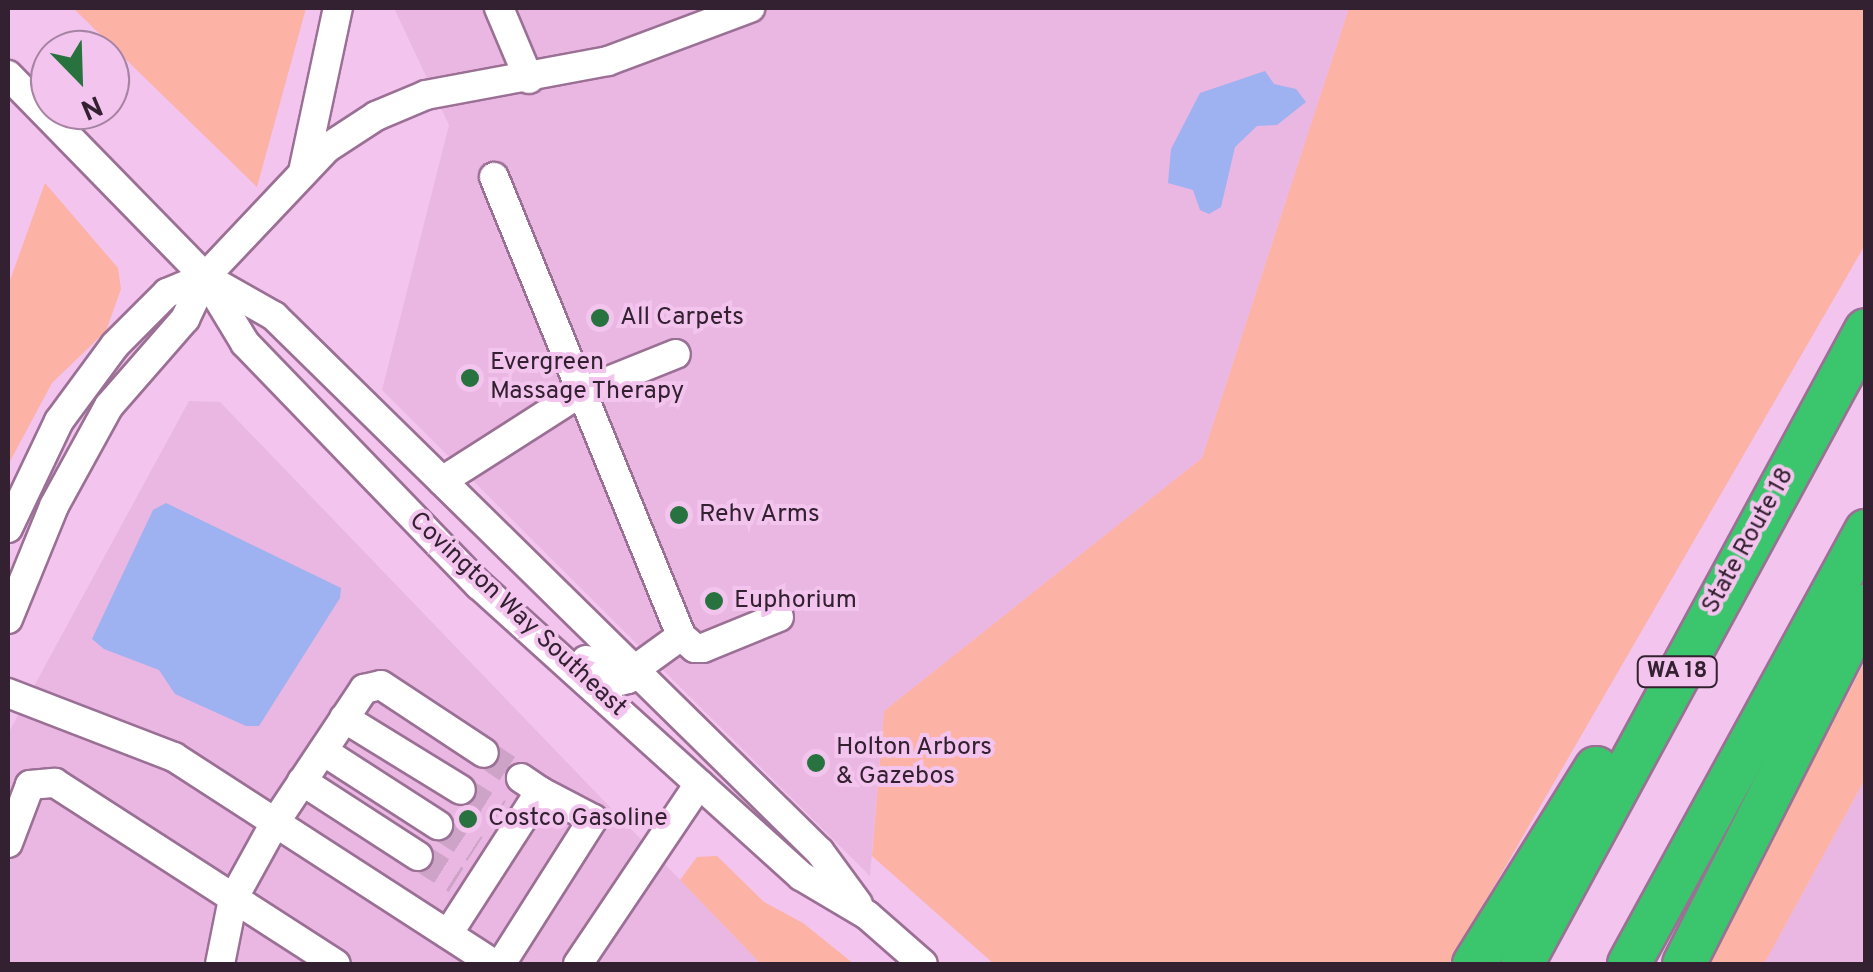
<!DOCTYPE html>
<style>
body{margin:0}
#map{position:relative;width:1873px;height:972px;overflow:hidden;background:#f3c4ed;font-family:Overpass,sans-serif}
div>[style]{position:absolute}
.built>*{inset:0;background:#eab6e2}
.green>*{inset:0;background:#fcb2a4}
.water>*{inset:0;background:#9eb1f0}
.minor-tunnel>*{height:28px;margin-top:-14px;transform-origin:0;background:repeating-linear-gradient(90deg,#cda3c7 0 28px,transparent 0 42px)}
.roads{filter:drop-shadow(2px 0 #9b7095) drop-shadow(-2px 0 #9b7095) drop-shadow(0 2px #9b7095) drop-shadow(0 -2px #9b7095)}
.minor>*{height:28px;margin:-14px;padding:0 14px;transform-origin:14px;border-radius:14px;background:#fff}
.highway>*{height:42px;margin:-21px;padding:0 21px;transform-origin:21px;border-radius:21px;background:#3bc56c}
.dots>*{width:28px;height:28px;translate:-50% -50%;box-sizing:border-box;border:5px solid #f3c4ed;border-radius:50%}
span{translate:-50% -50%;white-space:nowrap;text-align:center;line-height:1.15;-webkit-text-stroke:8px #f3c4ed;paint-order:stroke}
.shield-label span{padding:2px 8px;background:#f3c4ed;border:2px solid;border-radius:8px;-webkit-text-stroke-width:0}
.shield-label{font-size:22px;color:#332131;font-weight:700}
.poi-label{font-size:25px;color:#332131}
.left{translate:0 -50%;text-align:left}
.street-label{font-size:25px;color:#332131}
.frame{position:absolute;inset:0;border:10px solid #332131;pointer-events:none}
.north{position:absolute;left:30px;top:30px;width:100px;height:100px;box-sizing:border-box;background:#f3c4ed;border:2px solid #a683a2;border-radius:50%;rotate:157deg;font-size:28px;font-weight:700;line-height:40px;text-align:center;color:#332131}
.north::after{content:'';display:block;margin:auto;width:35px;height:45px;background:#287240;clip-path:polygon(50% 0,100% 100%,50% 72%,0 100%)}
</style>
<div id="map">
<div class="built">
<div style="clip-path:polygon(394px 8px,1349px 8px,1202px 458px,884px 711px,870px 876px,382px 390px,449px 125px)"></div>
<div style="clip-path:polygon(189px 401px,220px 402px,761px 964px,8px 964px,8px 734px)"></div>
<div style="clip-path:polygon(1865px 779px,1865px 964px,1764px 964px)"></div>
</div>
<div class="green">
<div style="clip-path:polygon(73px 8px,306px 8px,257px 187px)"></div>
<div style="clip-path:polygon(1349px 8px,1865px 8px,1865px 245px,1449px 964px,994px 964px,872px 856px,884px 711px,1202px 458px)"></div>
<div style="clip-path:polygon(45px 183px,118px 268px,121px 289px,106px 331px,52px 383px,8px 465px,8px 286px)"></div>
<div style="clip-path:polygon(1865px 661px,1865px 779px,1764px 964px,1708px 964px)"></div>
<div style="clip-path:polygon(717px 856px,764px 902px,803px 923px,854px 964px,761px 964px,680px 880px,697px 857px)"></div>
</div>
<div class="water">
<div style="clip-path:polygon(1265px 71px,1274px 84px,1296px 89px,1306px 102px,1277px 125px,1257px 126px,1235px 147px,1221px 207px,1209px 214px,1200px 210px,1193px 190px,1168px 183px,1171px 149px,1200px 93px)"></div>
<div style="clip-path:polygon(166px 503px,341px 588px,340px 598px,259px 726px,246px 726px,175px 694px,159px 670px,104px 649px,92px 639px,153px 510px)"></div>
</div>
<div class="minor-tunnel">
<div style="left:484px;top:753px;width:45px;rotate:34deg"></div>
<div style="left:461px;top:790px;width:44px;rotate:31.9deg"></div>
<div style="left:438px;top:825px;width:44px;rotate:33deg"></div>
<div style="left:418px;top:856px;width:45px;rotate:32.3deg"></div>
</div>
<div class="roads">
<div class="minor">
<div style="left:499px;top:8px;width:77px;rotate:67.1deg"></div>
<div style="left:8px;top:75px;width:282px;rotate:45.7deg"></div>
<div style="left:205px;top:277px;width:77px;rotate:58.8deg"></div>
<div style="left:245px;top:343px;width:337px;rotate:46deg"></div>
<div style="left:479px;top:585px;width:434px;rotate:42.1deg"></div>
<div style="left:801px;top:876px;width:77px;rotate:30.6deg"></div>
<div style="left:867px;top:915px;width:74px;rotate:41.2deg"></div>
<div style="left:303px;top:172px;width:168px;rotate:-78deg"></div>
<div style="left:494px;top:177px;width:496px;rotate:67.8deg"></div>
<div style="left:207px;top:278px;width:77px;rotate:29.6deg"></div>
<div style="left:274px;top:316px;width:765px;rotate:44.47deg"></div>
<div style="left:820px;top:852px;width:64px;rotate:53.8deg"></div>
<div style="left:442px;top:481px;width:165px;rotate:-32.6deg"></div>
<div style="left:581px;top:392px;width:102px;rotate:-21.8deg"></div>
<div style="left:8px;top:528px;width:119px;rotate:-64.5deg"></div>
<div style="left:59px;top:421px;width:94px;rotate:-53.6deg"></div>
<div style="left:115px;top:345px;width:74px;rotate:-45deg"></div>
<div style="left:167px;top:293px;width:41px;rotate:-22.8deg"></div>
<div style="left:8px;top:619px;width:122px;rotate:-67.8deg"></div>
<div style="left:54px;top:506px;width:114px;rotate:-61.2deg"></div>
<div style="left:109px;top:406px;width:116px;rotate:-48.9deg"></div>
<div style="left:185px;top:319px;width:47px;rotate:-64.5deg"></div>
<div style="left:205px;top:277px;width:178px;rotate:-46.6deg"></div>
<div style="left:327px;top:148px;width:59px;rotate:-33.1deg"></div>
<div style="left:376px;top:116px;width:54px;rotate:-22.8deg"></div>
<div style="left:426px;top:95px;width:185px;rotate:-10.6deg"></div>
<div style="left:608px;top:61px;width:152px;rotate:-20.5deg"></div>
<div style="left:586px;top:660px;width:35px;rotate:41deg"></div>
<div style="left:612px;top:683px;width:16px;rotate:-14deg"></div>
<div style="left:628px;top:679px;width:11px;rotate:-56deg"></div>
<div style="left:634px;top:670px;width:58px;rotate:-35.9deg"></div>
<div style="left:681px;top:636px;width:18px;rotate:41deg"></div>
<div style="left:695px;top:648px;width:8px"></div>
<div style="left:703px;top:648px;width:82px;rotate:-22.2deg"></div>
<div style="left:8px;top:693px;width:178px;rotate:21.1deg"></div>
<div style="left:174px;top:757px;width:381px;rotate:32.9deg"></div>
<div style="left:344px;top:718px;width:137px;rotate:31.6deg"></div>
<div style="left:323px;top:751px;width:137px;rotate:32.8deg"></div>
<div style="left:302px;top:781px;width:138px;rotate:32.9deg"></div>
<div style="left:8px;top:843px;width:62px;rotate:-69.2deg"></div>
<div style="left:30px;top:785px;width:25px;rotate:-5deg"></div>
<div style="left:55px;top:783px;width:334px;rotate:32.8deg"></div>
<div style="left:448px;top:934px;width:170px;rotate:-57.2deg"></div>
<div style="left:540px;top:791px;width:23px;rotate:-146deg"></div>
<div style="left:220px;top:964px;width:66px;rotate:-78.7deg"></div>
<div style="left:233px;top:899px;width:89px;rotate:-61.1deg"></div>
<div style="left:276px;top:821px;width:159px;rotate:-56.3deg"></div>
<div style="left:364px;top:689px;width:17px;rotate:-13deg"></div>
<div style="left:381px;top:685px;width:123px;rotate:33.4deg"></div>
<div style="left:501px;top:964px;width:172px;rotate:-57.6deg"></div>
<div style="left:593px;top:819px;width:60px;rotate:-152.2deg"></div>
<div style="left:578px;top:964px;width:217px;rotate:-56.1deg"></div>
</div>
<div class="highway">
<div style="left:1474px;top:964px;width:231px;rotate:-58.1deg"></div>
<div style="left:1522px;top:964px;width:721px;rotate:-61.52deg"></div>
<div style="left:1629px;top:964px;width:494px;rotate:-61.3deg"></div>
<div style="left:1684px;top:964px;width:402px;rotate:-63.1deg"></div>
</div>
</div>
<div class="dots">
<div style="left:600px;top:318px;background:#287240"></div>
<div style="left:470px;top:378px;background:#287240"></div>
<div style="left:679px;top:515px;background:#287240"></div>
<div style="left:714px;top:601px;background:#287240"></div>
<div style="left:816px;top:763px;background:#287240"></div>
<div style="left:468px;top:819px;background:#287240"></div>
</div>
<div class="shield-label">
<span style="left:1677px;top:672px">WA 18</span>
</div>
<div class="poi-label">
<span class="left" style="left:620px;top:318px">All Carpets</span>
<span class="left" style="left:490px;top:378px">Evergreen<br>Massage Therapy</span>
<span class="left" style="left:699px;top:515px">Rehv Arms</span>
<span class="left" style="left:734px;top:601px">Euphorium</span>
<span class="left" style="left:836px;top:763px">Holton Arbors<br>&amp; Gazebos</span>
<span class="left" style="left:488px;top:819px">Costco Gasoline</span>
</div>
<div class="street-label">
<span style="left:1749px;top:541px;rotate:-61deg">State Route 18</span>
<span style="left:517px;top:615px;rotate:43deg">Covington Way Southeast</span>
</div>
<div class="frame"></div>
<div class="north">N</div>
</div>
